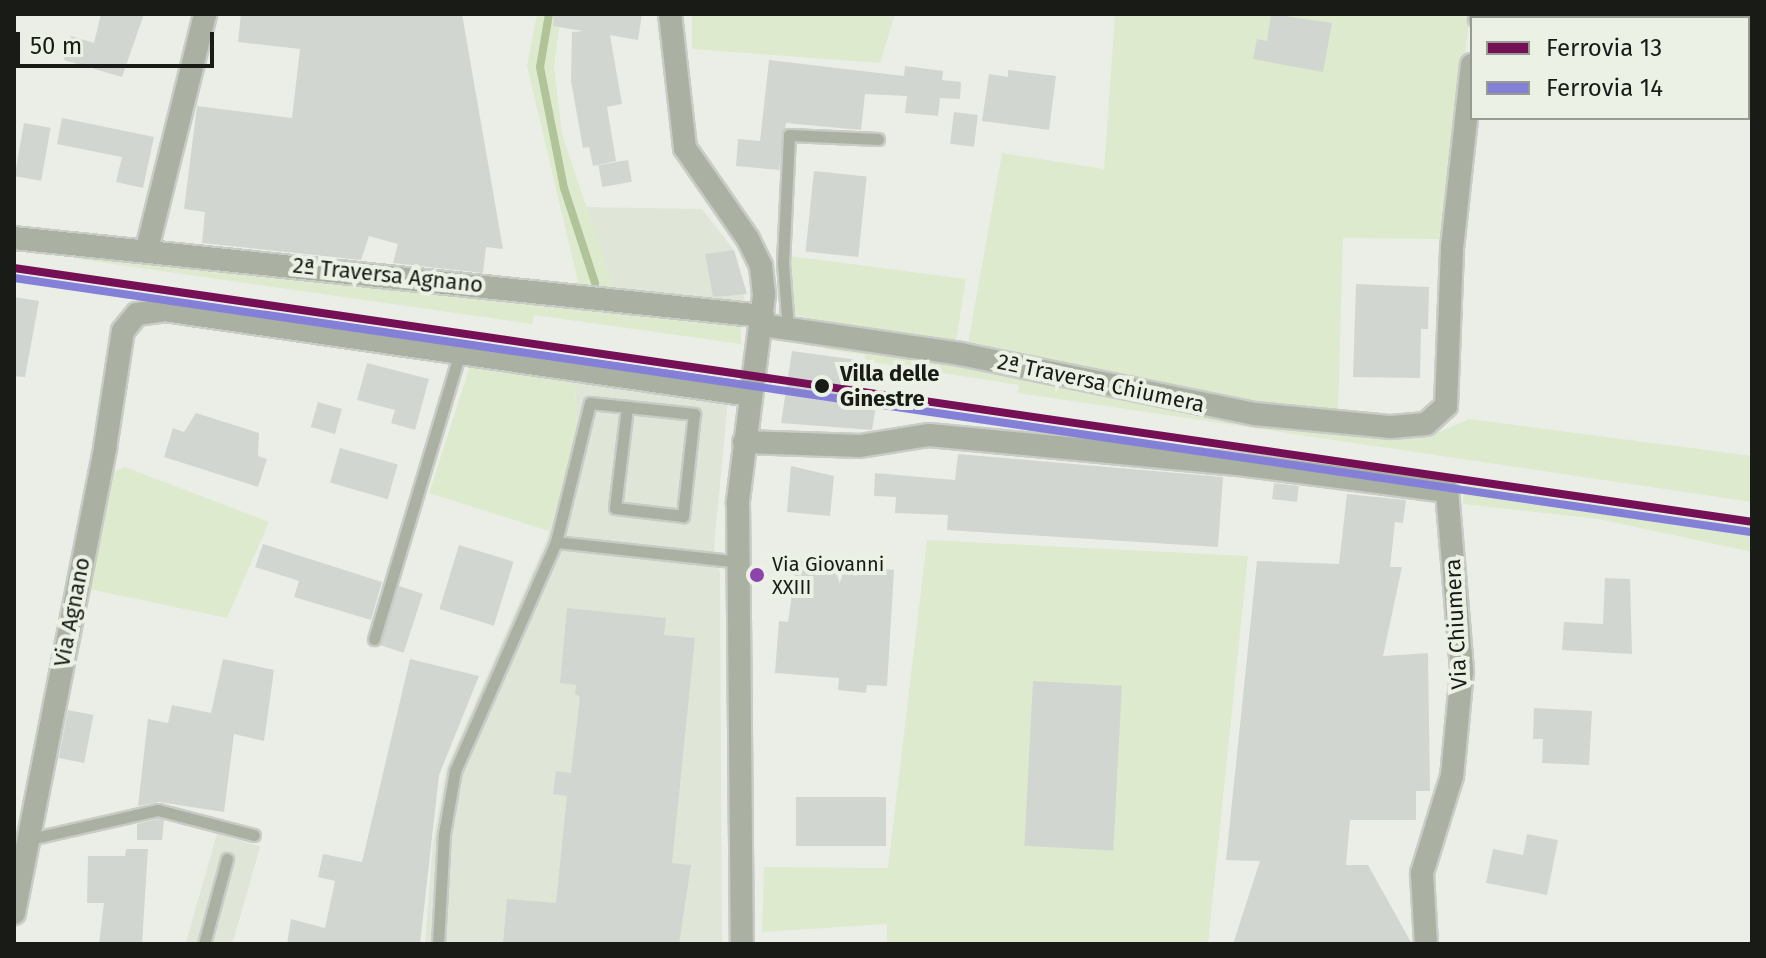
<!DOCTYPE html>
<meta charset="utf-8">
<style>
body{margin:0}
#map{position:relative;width:1766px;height:958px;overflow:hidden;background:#ebeee7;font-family:"Fira Sans",sans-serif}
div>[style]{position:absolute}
.built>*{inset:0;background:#dfe6d7;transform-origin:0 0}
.green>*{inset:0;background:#ddeace}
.stream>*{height:8px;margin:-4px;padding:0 4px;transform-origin:4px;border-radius:4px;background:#b0c399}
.building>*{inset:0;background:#d2d6d0;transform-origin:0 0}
.roads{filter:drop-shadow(2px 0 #c9cbc6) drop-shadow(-2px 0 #c9cbc6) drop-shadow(0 2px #c9cbc6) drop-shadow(0 -2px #c9cbc6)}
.lane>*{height:11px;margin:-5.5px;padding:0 5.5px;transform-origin:5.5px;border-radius:5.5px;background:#aab0a2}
.street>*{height:22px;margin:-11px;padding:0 11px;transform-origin:11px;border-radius:11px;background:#aab0a2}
.rail-1>*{height:8px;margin:-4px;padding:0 4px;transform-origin:4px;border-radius:4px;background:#751056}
.rail-2>*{height:8px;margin:-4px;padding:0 4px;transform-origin:4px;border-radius:4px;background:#8480d7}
.dots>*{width:22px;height:22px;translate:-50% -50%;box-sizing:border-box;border:4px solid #ebf1e4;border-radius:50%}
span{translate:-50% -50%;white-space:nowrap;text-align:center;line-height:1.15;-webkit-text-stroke:8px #ebf1e4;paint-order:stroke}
.bus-label{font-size:20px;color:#181b16}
.left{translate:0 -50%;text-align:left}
.street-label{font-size:22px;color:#181b16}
.stop-label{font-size:22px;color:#181b16;font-weight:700}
.frame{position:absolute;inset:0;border:16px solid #181b16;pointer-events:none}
.legend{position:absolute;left:1470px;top:16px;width:280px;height:104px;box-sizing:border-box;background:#ebf1e4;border:2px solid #979b92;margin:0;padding:10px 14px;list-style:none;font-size:24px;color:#181b16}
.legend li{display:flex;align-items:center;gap:16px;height:40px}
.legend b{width:40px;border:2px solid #979b92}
.scale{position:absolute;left:16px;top:32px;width:198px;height:36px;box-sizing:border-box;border:4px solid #181b16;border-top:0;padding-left:10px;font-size:24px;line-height:28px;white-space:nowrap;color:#181b16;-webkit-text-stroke:6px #ebf1e4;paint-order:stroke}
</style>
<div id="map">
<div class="built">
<div style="clip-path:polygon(584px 207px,702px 209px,734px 250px,746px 305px,614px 290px)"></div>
<div style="clip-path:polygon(575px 379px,728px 401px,714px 546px,720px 574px,722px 944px,425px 944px,433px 842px,446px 769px,546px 541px,577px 441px)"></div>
<div style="left:217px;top:834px;width:45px;height:113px;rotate:16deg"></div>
</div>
<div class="green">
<div style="clip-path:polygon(537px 14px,561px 14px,554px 66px,562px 134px,614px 290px,579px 286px,527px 66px)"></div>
<div style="clip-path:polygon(692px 14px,895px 14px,880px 63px,692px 49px)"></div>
<div style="clip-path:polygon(1115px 14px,1470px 14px,1442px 239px,1343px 238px,1338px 414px,1247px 406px,967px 349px,1002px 153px,1104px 169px)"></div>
<div style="clip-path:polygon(78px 251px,741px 321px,741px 344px,534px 315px,532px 324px,78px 259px)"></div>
<div style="clip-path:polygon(790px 256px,966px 279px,955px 347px,794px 315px)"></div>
<div style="clip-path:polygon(826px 342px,1395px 437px,1439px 432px,1469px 419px,1752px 456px,1752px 502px,1018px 393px,1019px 385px,865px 361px,865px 355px,825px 349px)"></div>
<div style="clip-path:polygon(471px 363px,575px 379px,577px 441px,549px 531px,429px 493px)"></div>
<div style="clip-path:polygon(125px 467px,269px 522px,227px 618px,89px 589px,112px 472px)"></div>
<div style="clip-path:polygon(1464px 485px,1752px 527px,1752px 552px,1598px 519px,1463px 504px)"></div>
<div style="clip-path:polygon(927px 540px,1248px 556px,1208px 944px,887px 944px,887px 924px,762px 932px,764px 867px,888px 868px)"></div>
</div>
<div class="stream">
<div style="left:549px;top:14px;width:54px;rotate:99.6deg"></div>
<div style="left:540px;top:67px;width:123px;rotate:78.8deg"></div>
<div style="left:564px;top:188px;width:100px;rotate:71.9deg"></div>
</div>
<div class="building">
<div style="clip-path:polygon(101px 14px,144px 14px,122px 77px,64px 60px,71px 36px,94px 43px)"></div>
<div style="clip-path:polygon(241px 14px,462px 14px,503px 249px,486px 247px,483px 273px,393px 263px,398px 244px,369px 236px,361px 260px,202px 243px,205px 212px,184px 209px,197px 106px,292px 118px,300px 49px,238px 42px)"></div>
<div style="clip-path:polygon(554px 14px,642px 14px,638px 40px,610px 35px,622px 104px,607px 107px,616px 161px,593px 166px,589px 147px,583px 148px,571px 81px,572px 32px,583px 31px,553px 26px)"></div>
<div style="clip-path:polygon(1271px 14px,1332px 23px,1323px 72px,1253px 59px,1257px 39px,1267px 41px)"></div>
<div style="clip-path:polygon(769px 60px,904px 76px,905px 66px,943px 71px,942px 80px,961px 82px,960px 99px,940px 98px,938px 116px,905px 113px,907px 96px,865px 94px,861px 130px,786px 123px,779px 170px,736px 166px,738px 139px,760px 141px)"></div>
<div style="clip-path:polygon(1008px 70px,1056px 76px,1049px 130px,982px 121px,989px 74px,1008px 77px)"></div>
<div style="left:954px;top:112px;width:24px;height:32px;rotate:7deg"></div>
<div style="clip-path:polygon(62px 118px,154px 137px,143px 188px,116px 182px,122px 157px,57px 144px)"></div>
<div style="left:24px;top:123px;width:27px;height:54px;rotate:10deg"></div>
<div style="left:628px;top:160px;width:22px;height:30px;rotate:80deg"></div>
<div style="left:814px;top:171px;width:53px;height:81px;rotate:6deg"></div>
<div style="clip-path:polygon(734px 250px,747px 294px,713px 297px,705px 254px)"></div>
<div style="clip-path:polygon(1356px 284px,1429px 287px,1428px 329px,1421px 329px,1420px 378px,1353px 377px)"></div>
<div style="clip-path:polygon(14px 297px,39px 301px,25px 377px,14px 376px)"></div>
<div style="clip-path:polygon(792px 351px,865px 361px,859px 403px,876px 405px,872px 430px,781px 423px)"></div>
<div style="clip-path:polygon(367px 363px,429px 379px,415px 430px,391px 423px,395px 410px,357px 400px)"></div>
<div style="left:318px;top:402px;width:25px;height:26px;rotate:16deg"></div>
<div style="clip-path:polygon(196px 413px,259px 433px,258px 456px,267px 459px,258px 487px,164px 457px,173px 428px,184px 432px)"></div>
<div style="left:340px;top:448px;width:60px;height:36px;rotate:16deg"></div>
<div style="clip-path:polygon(958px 454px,1223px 477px,1218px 547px,947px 530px,948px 515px,895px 513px,896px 497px,874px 496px,875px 473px,955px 480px)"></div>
<div style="clip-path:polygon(791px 466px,834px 476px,830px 516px,787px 512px)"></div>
<div style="left:1274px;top:483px;width:25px;height:16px;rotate:7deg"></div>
<div style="clip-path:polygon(1347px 494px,1406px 500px,1403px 523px,1395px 522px,1390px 567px,1402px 567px,1383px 656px,1428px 653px,1430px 791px,1416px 791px,1416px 820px,1350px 820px,1346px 865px,1368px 865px,1412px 944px,1233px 944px,1260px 861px,1226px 860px,1257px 561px,1339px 564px)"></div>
<div style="clip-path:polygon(263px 544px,382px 582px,371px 620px,294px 597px,299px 581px,255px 567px)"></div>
<div style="left:459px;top:545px;width:57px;height:67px;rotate:17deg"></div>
<div style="clip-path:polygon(797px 560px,894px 570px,887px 686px,867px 685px,866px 693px,838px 690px,839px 678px,775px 673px,779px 621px,788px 622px)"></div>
<div style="clip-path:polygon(1605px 578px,1630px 579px,1632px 654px,1562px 650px,1564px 622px,1603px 624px)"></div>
<div style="left:399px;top:586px;width:25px;height:62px;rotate:18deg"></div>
<div style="clip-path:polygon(567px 608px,666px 618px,664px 635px,695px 638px,672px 863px,691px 865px,679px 944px,503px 944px,507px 899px,556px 903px,567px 796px,553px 794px,556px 771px,571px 773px,580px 697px,575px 694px,576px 685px,560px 683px)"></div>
<div style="clip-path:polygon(223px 659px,274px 670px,264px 741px,234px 734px,224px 812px,159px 802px,138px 806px,148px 719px,168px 723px,172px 705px,211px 713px)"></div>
<div style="clip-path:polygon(410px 659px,479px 676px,439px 775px,420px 944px,287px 944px,291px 919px,325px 928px,335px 881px,318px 877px,323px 854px,362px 862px)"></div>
<div style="left:1033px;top:681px;width:89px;height:165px;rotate:3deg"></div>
<div style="clip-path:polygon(1534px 708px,1592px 711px,1589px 765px,1542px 763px,1543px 739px,1533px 739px)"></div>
<div style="left:68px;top:710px;width:26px;height:49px;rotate:11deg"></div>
<div style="left:796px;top:797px;width:90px;height:49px"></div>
<div style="clip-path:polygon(158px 819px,164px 820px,162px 840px,137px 840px,137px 824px)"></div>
<div style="clip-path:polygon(1527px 834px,1558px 840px,1547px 895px,1486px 883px,1493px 849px,1523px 855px)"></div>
<div style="clip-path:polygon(126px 849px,148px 849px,142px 944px,99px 944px,104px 903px,87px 903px,88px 856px,125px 856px)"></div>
</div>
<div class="roads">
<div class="lane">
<div style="left:788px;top:329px;width:66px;rotate:-94.3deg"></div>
<div style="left:783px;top:263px;width:128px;rotate:-87.3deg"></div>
<div style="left:789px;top:135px;width:89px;rotate:2.6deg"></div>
<div style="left:556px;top:542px;width:143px;rotate:-76.3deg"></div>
<div style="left:590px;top:403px;width:105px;rotate:6deg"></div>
<div style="left:694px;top:414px;width:103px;rotate:96.2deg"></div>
<div style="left:683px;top:516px;width:68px;rotate:-173.3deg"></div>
<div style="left:615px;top:508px;width:102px;rotate:-83.2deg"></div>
<div style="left:374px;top:639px;width:299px;rotate:-73.3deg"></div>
<div style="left:30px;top:839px;width:131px;rotate:-12.8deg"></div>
<div style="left:158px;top:810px;width:99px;rotate:14.6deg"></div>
<div style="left:204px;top:944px;width:88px;rotate:-74.9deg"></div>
<div style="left:438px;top:944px;width:110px;rotate:-86.9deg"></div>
<div style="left:444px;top:834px;width:64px;rotate:-80.1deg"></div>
<div style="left:455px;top:771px;width:250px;rotate:-66.2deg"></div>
<div style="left:556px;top:542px;width:185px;rotate:6.2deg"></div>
</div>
<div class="street">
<div style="left:670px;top:14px;width:135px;rotate:83.6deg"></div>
<div style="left:685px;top:148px;width:111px;rotate:55.3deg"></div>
<div style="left:748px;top:239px;width:30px;rotate:64deg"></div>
<div style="left:761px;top:266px;width:29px;rotate:84deg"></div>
<div style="left:764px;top:295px;width:209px;rotate:97.2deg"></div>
<div style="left:738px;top:502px;width:442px;rotate:89.5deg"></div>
<div style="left:1480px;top:18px;width:4px;rotate:-76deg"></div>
<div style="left:14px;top:238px;width:753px;rotate:5.95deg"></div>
<div style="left:147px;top:249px;width:242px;rotate:-76.1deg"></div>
<div style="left:762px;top:325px;width:200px;rotate:8.3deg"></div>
<div style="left:960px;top:354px;width:301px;rotate:11.5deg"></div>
<div style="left:1255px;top:414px;width:137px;rotate:5.5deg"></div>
<div style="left:1391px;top:427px;width:35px;rotate:-5deg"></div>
<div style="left:1426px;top:424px;width:27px;rotate:-42deg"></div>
<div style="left:1446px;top:406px;width:158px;rotate:-87.8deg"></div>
<div style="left:1452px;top:248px;width:184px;rotate:-83.8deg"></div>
<div style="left:744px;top:442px;width:116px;rotate:2deg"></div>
<div style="left:860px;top:446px;width:70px;rotate:-9.1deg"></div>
<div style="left:929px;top:435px;width:326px;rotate:5.4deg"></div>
<div style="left:1254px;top:466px;width:195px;rotate:7.4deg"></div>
<div style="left:1447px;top:491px;width:181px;rotate:85.2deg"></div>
<div style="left:1462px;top:671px;width:105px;rotate:95.4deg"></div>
<div style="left:1452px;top:776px;width:102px;rotate:107.2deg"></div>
<div style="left:1422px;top:873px;width:71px;rotate:86.8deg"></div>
<div style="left:14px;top:913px;width:474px;rotate:-78.9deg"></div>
<div style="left:105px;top:448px;width:118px;rotate:-81.3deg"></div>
<div style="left:123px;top:331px;width:22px;rotate:-51deg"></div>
<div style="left:137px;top:314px;width:27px;rotate:-8deg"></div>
<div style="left:164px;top:310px;width:592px;rotate:8.25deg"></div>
</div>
</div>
<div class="rail-1">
<div style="left:14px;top:268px;width:1756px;rotate:8.31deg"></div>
</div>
<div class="rail-2">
<div style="left:14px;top:278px;width:1755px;rotate:8.32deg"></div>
</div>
<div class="dots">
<div style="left:822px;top:386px;background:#181b16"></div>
<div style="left:757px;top:575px;background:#8e44ad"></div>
</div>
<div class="bus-label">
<span class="left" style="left:772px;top:576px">Via Giovanni<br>XXIII</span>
</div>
<div class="street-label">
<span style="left:388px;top:275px;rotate:6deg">2ª Traversa Agnano</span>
<span style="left:1101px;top:383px;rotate:12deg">2ª Traversa Chiumera</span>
<span style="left:72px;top:612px;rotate:-79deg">Via Agnano</span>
<span style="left:1456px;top:624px;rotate:-93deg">Via Chiumera</span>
</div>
<div class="stop-label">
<span class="left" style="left:840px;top:386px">Villa delle<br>Ginestre</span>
</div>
<div class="frame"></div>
<ul class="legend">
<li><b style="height:10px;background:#751056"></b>Ferrovia 13</li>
<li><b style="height:10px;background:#8480d7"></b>Ferrovia 14</li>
</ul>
<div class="scale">50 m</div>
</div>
